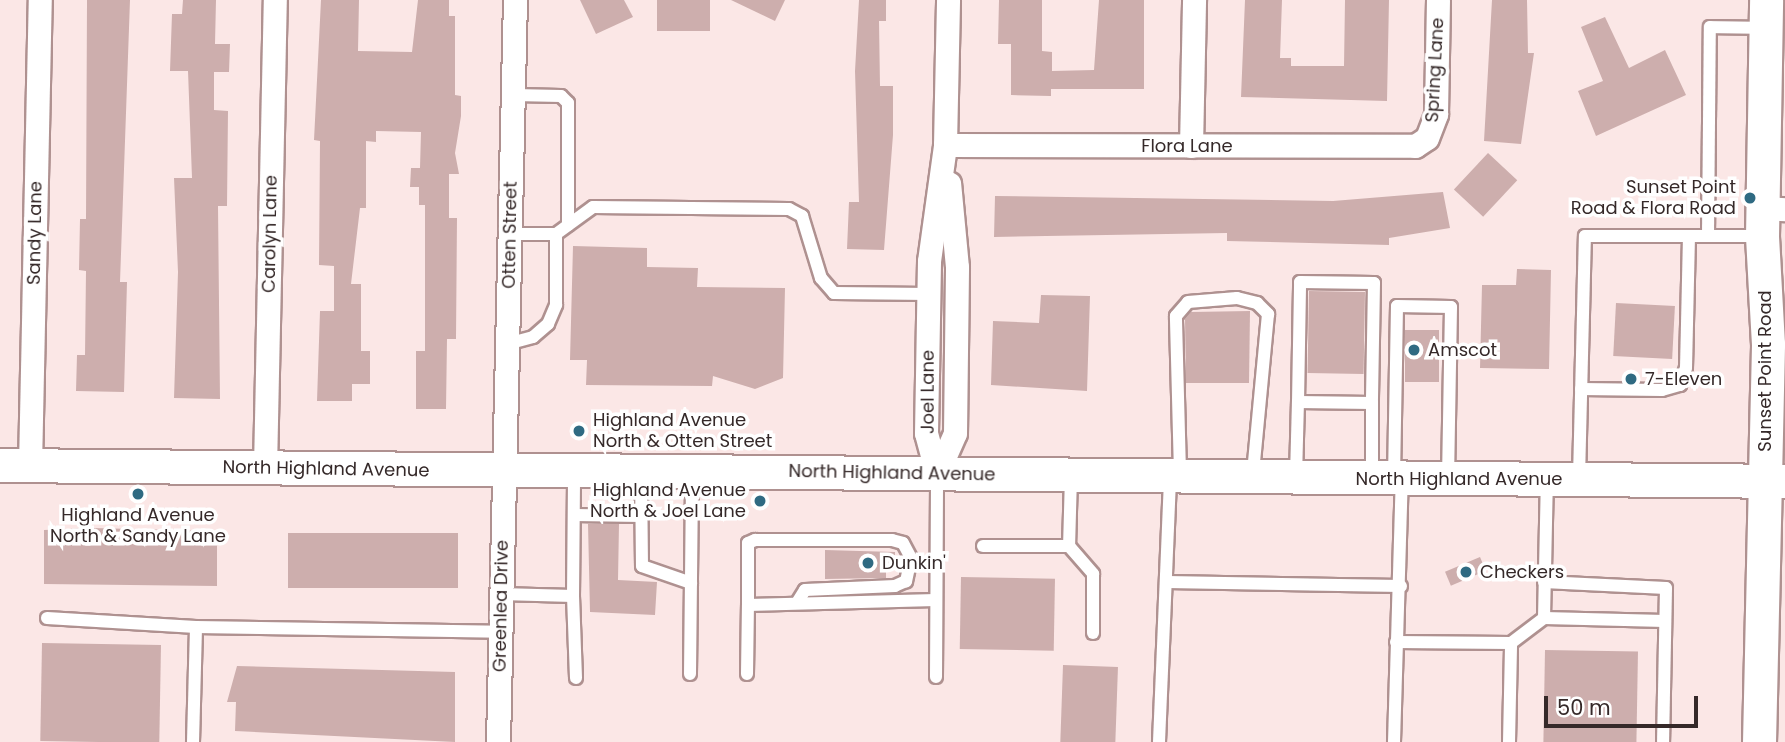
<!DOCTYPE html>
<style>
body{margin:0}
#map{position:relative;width:1785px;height:742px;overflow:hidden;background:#fbe7e6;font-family:Poppins,sans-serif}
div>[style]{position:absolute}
.building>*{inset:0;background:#cdaead;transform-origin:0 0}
.roads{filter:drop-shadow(2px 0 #af9190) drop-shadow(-2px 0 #af9190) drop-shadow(0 2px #af9190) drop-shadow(0 -2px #af9190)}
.lane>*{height:12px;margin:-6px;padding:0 6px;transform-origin:6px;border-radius:6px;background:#fff}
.street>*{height:23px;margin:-11.5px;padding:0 11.5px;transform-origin:11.5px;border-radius:11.5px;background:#fff}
.secondary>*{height:33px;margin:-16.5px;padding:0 16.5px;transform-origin:16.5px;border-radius:16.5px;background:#fff}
.dots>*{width:19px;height:19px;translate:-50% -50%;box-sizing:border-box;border:4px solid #fff;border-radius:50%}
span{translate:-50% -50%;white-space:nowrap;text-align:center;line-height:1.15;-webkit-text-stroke:7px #fff;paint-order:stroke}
.street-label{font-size:18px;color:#352929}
.poi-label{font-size:18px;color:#352929}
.right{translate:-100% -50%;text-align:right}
.left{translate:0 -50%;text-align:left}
.scale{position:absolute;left:1544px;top:696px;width:154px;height:32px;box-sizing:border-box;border:4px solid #352929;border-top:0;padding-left:9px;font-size:21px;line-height:24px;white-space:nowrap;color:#352929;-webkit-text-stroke:5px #fff;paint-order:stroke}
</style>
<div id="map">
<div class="building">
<div style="clip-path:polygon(87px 0,130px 0,120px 282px,127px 282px,124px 392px,76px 391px,77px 355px,85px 355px,86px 271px,79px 270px,80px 219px,86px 219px)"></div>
<div style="clip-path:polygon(183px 0,216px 0,215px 44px,230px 44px,229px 72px,214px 72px,214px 110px,228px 111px,227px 206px,218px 206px,220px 399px,174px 398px,178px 272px,174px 178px,192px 178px,188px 71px,170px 71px,172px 14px,182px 14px)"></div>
<div style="clip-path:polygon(321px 0,359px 0,358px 51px,412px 52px,418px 0,449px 0,449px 16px,455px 16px,455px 95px,461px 96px,461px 116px,455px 153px,459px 174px,449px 174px,449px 218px,457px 218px,456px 339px,447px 339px,446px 409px,416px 409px,416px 351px,425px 351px,425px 205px,419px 205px,419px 187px,410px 187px,411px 168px,420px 168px,421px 132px,376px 131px,376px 142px,366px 141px,366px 208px,360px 208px,351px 284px,361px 284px,361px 351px,370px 351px,370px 384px,352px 384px,352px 401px,317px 401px,320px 311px,334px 311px,334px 266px,319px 265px,320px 141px,314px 140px)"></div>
<div style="clip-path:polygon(580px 0,624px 0,633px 17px,596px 34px)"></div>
<div style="left:657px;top:0;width:53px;height:31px"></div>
<div style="clip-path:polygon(731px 0,785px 0,775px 21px)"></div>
<div style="clip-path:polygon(859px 0,886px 0,886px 21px,879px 21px,880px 86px,893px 86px,893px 135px,884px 250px,847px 249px,849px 202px,859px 202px,855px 71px)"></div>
<div style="clip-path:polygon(999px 0,1042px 0,1042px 51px,1052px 52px,1052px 71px,1094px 70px,1099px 0,1144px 0,1144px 89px,1051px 89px,1051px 96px,1011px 95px,1011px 44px,998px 44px)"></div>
<div style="clip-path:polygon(1245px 0,1282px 0,1280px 58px,1291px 58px,1291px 66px,1344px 66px,1345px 0,1389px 0,1387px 101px,1241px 97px)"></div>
<div style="clip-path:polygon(1492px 0,1527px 0,1528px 53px,1534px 53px,1521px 144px,1484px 141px)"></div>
<div style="clip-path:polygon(1605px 17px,1629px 68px,1665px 50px,1686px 95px,1596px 136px,1578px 91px,1603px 81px,1581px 27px)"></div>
<div style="left:1488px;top:153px;width:40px;height:50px;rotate:43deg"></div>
<div style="clip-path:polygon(1443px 192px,1450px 228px,1389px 238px,1389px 245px,1227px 241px,1227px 233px,994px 237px,995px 196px,1333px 201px)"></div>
<div style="clip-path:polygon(573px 246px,647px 248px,647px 267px,698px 268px,697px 287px,785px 288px,783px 378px,755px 389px,713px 376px,712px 386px,586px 385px,587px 360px,570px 360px)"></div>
<div style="clip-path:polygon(1517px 269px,1551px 270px,1549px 369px,1480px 368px,1482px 285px,1516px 285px)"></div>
<div style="left:1309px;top:291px;width:56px;height:82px;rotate:1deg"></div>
<div style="clip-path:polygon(1041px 295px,1090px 296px,1087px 391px,991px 385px,993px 321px,1039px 323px)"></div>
<div style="left:1616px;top:303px;width:59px;height:53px;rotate:3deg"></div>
<div style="clip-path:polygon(1250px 311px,1249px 383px,1186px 383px,1185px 319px,1191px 312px)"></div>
<div style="left:1405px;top:330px;width:34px;height:52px"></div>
<div style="clip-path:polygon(588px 524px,619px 524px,618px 580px,657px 582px,655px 615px,590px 612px)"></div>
<div style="clip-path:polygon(91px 528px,217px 531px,217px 586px,44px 584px,44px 530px)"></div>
<div style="left:288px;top:533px;width:170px;height:55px"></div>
<div style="clip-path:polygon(825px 550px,895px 552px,895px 570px,886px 570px,886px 578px,825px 579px)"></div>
<div style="left:1480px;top:557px;width:15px;height:38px;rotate:67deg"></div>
<div style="left:961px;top:577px;width:94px;height:72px;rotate:1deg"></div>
<div style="left:42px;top:643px;width:119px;height:98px;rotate:1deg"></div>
<div style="left:1545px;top:650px;width:93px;height:92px;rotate:1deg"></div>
<div style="left:1063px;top:665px;width:55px;height:77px;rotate:2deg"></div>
<div style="clip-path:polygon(237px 666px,455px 672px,455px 742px,235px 731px,236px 702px,227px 702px)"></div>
</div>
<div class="roads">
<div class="lane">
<div style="left:514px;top:95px;width:47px;rotate:1.2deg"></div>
<div style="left:561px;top:96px;width:10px;rotate:45deg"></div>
<div style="left:568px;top:103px;width:122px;rotate:90deg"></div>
<div style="left:510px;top:234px;width:46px"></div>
<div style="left:556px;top:234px;width:46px;rotate:-36.1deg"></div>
<div style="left:593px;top:207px;width:196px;rotate:0.6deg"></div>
<div style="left:789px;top:209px;width:15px;rotate:28deg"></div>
<div style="left:802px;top:216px;width:65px;rotate:73deg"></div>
<div style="left:821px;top:278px;width:20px;rotate:49deg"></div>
<div style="left:834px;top:293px;width:95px;rotate:0.6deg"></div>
<div style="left:1708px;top:236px;width:209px;rotate:-89.5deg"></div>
<div style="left:1710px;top:27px;width:56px;rotate:1deg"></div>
<div style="left:507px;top:344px;width:27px;rotate:-15deg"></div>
<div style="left:533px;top:337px;width:20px;rotate:-41deg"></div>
<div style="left:548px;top:324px;width:21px;rotate:-67deg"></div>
<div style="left:556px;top:305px;width:71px;rotate:-90deg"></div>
<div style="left:1581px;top:389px;width:81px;rotate:0.7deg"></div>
<div style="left:1662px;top:390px;width:19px;rotate:-16deg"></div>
<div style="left:1680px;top:385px;width:18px;rotate:-71deg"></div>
<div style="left:1686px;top:368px;width:132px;rotate:-88.7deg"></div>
<div style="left:1298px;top:402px;width:120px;rotate:-89deg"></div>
<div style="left:1300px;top:282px;width:74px;rotate:0.8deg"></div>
<div style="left:1374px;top:283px;width:120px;rotate:91deg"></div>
<div style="left:641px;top:471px;width:95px;rotate:89.4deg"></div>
<div style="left:642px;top:566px;width:52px;rotate:19.1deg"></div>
<div style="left:1180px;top:473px;width:157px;rotate:-91.5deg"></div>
<div style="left:1176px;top:316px;width:18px;rotate:-49deg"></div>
<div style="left:1188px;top:302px;width:49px;rotate:-4.7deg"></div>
<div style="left:1237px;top:298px;width:21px;rotate:14deg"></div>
<div style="left:1257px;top:303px;width:16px;rotate:45deg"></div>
<div style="left:1268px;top:314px;width:160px;rotate:95.4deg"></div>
<div style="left:1071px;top:476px;width:70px;rotate:91.6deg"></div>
<div style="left:1069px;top:546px;width:37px;rotate:49deg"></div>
<div style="left:1093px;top:574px;width:59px;rotate:90deg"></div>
<div style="left:1296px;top:477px;width:75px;rotate:-88.5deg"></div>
<div style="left:1298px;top:402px;width:74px;rotate:0.8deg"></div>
<div style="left:1372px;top:403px;width:75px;rotate:90deg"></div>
<div style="left:1394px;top:478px;width:172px;rotate:-89deg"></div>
<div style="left:1397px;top:306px;width:54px;rotate:1.1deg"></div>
<div style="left:1451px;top:307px;width:171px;rotate:91deg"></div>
<div style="left:1579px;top:478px;width:242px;rotate:-88.6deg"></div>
<div style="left:1585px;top:236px;width:177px"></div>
<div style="left:574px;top:515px;width:68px;rotate:0.8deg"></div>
<div style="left:983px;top:546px;width:86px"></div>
<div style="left:1167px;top:582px;width:234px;rotate:1deg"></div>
<div style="left:1544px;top:582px;width:122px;rotate:2.8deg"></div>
<div style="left:1666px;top:588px;width:154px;rotate:91.1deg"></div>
<div style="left:501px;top:594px;width:72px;rotate:1.6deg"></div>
<div style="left:573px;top:596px;width:125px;rotate:-89.5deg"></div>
<div style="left:573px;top:596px;width:82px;rotate:87.9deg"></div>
<div style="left:748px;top:605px;width:62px;rotate:-90deg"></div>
<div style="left:748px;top:543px;width:8px;rotate:-23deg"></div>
<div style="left:755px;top:540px;width:137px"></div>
<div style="left:892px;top:540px;width:11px;rotate:15deg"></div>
<div style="left:903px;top:543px;width:17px;rotate:62deg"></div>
<div style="left:911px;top:558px;width:24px;rotate:102deg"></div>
<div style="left:906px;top:581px;width:12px;rotate:156deg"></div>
<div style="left:895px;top:586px;width:90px;rotate:177.5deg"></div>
<div style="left:805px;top:590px;width:15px;rotate:122deg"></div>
<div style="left:47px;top:618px;width:149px;rotate:3.5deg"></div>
<div style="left:196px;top:627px;width:304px;rotate:0.9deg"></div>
<div style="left:1544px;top:618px;width:121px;rotate:1.4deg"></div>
<div style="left:1396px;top:642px;width:115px;rotate:0.5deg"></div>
<div style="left:690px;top:674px;width:203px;rotate:-89.4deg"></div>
<div style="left:747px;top:674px;width:69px;rotate:-89.2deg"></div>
<div style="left:748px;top:605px;width:188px;rotate:-1.5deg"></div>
<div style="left:936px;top:677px;width:202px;rotate:-89.7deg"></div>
<div style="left:193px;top:742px;width:115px;rotate:-88.5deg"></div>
<div style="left:1159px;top:742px;width:265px;rotate:-87.6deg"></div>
<div style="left:1394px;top:742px;width:263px;rotate:-88.3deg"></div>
<div style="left:1509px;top:742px;width:99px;rotate:-88.8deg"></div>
<div style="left:1511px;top:643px;width:41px;rotate:-37.1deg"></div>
<div style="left:1544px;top:618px;width:138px;rotate:-88.8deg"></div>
</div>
<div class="street">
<div style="left:945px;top:145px;width:470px;rotate:0.1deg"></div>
<div style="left:1415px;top:146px;width:14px;rotate:-34deg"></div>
<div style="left:1427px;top:138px;width:26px;rotate:-69deg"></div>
<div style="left:1436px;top:114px;width:114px;rotate:-89deg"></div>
<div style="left:1191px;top:146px;width:146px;rotate:-88.8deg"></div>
<div style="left:1763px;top:208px;width:22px;rotate:3deg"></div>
<div style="left:30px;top:466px;width:466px;rotate:-88.8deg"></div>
<div style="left:265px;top:468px;width:468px;rotate:-88.8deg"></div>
<div style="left:937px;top:474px;width:42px;rotate:-105deg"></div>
<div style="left:926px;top:433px;width:172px;rotate:-89deg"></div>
<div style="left:929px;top:261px;width:117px;rotate:-82.1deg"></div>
<div style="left:945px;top:145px;width:145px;rotate:-88.8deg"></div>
<div style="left:937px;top:474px;width:45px;rotate:-66.3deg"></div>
<div style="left:955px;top:433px;width:166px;rotate:-89.3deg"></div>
<div style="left:957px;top:267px;width:84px;rotate:-95.4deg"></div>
<div style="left:498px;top:742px;width:742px;rotate:-88.69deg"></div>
</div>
<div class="secondary">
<div style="left:0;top:465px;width:1785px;rotate:0.51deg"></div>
<div style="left:1759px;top:742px;width:398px;rotate:-88.7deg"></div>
<div style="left:1768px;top:344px;width:108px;rotate:-93.2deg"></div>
<div style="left:1762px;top:236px;width:236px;rotate:-89deg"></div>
</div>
</div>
<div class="dots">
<div style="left:1750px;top:198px;background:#2f6a82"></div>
<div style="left:1414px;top:350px;background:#2f6a82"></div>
<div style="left:1631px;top:379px;background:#2f6a82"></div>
<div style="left:579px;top:431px;background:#2f6a82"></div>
<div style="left:138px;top:494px;background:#2f6a82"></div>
<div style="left:760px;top:501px;background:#2f6a82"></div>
<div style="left:868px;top:563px;background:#2f6a82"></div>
<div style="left:1466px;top:572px;background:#2f6a82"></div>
</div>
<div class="street-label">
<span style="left:1435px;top:70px;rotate:-87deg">Spring Lane</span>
<span style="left:1187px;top:146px">Flora Lane</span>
<span style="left:35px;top:233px;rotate:-89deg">Sandy Lane</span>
<span style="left:270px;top:234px;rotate:-89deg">Carolyn Lane</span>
<span style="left:510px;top:235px;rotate:-89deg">Otten Street</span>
<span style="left:1765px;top:371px;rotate:-90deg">Sunset Point Road</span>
<span style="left:928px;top:392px;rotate:-90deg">Joel Lane</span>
<span style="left:326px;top:469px;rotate:1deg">North Highland Avenue</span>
<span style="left:892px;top:473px;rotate:1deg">North Highland Avenue</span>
<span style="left:1459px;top:479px">North Highland Avenue</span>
<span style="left:501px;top:606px;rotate:-89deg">Greenlea Drive</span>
</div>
<div class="poi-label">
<span class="right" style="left:1736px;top:198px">Sunset Point<br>Road &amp; Flora Road</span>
<span class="left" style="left:1428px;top:350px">Amscot</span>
<span class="left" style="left:1645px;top:379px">7-Eleven</span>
<span class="left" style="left:593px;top:431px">Highland Avenue<br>North &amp; Otten Street</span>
<span class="right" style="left:746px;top:501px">Highland Avenue<br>North &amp; Joel Lane</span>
<span style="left:138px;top:526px">Highland Avenue<br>North &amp; Sandy Lane</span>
<span class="left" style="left:882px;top:563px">Dunkin'</span>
<span class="left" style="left:1480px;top:572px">Checkers</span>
</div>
<div class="scale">50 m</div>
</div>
